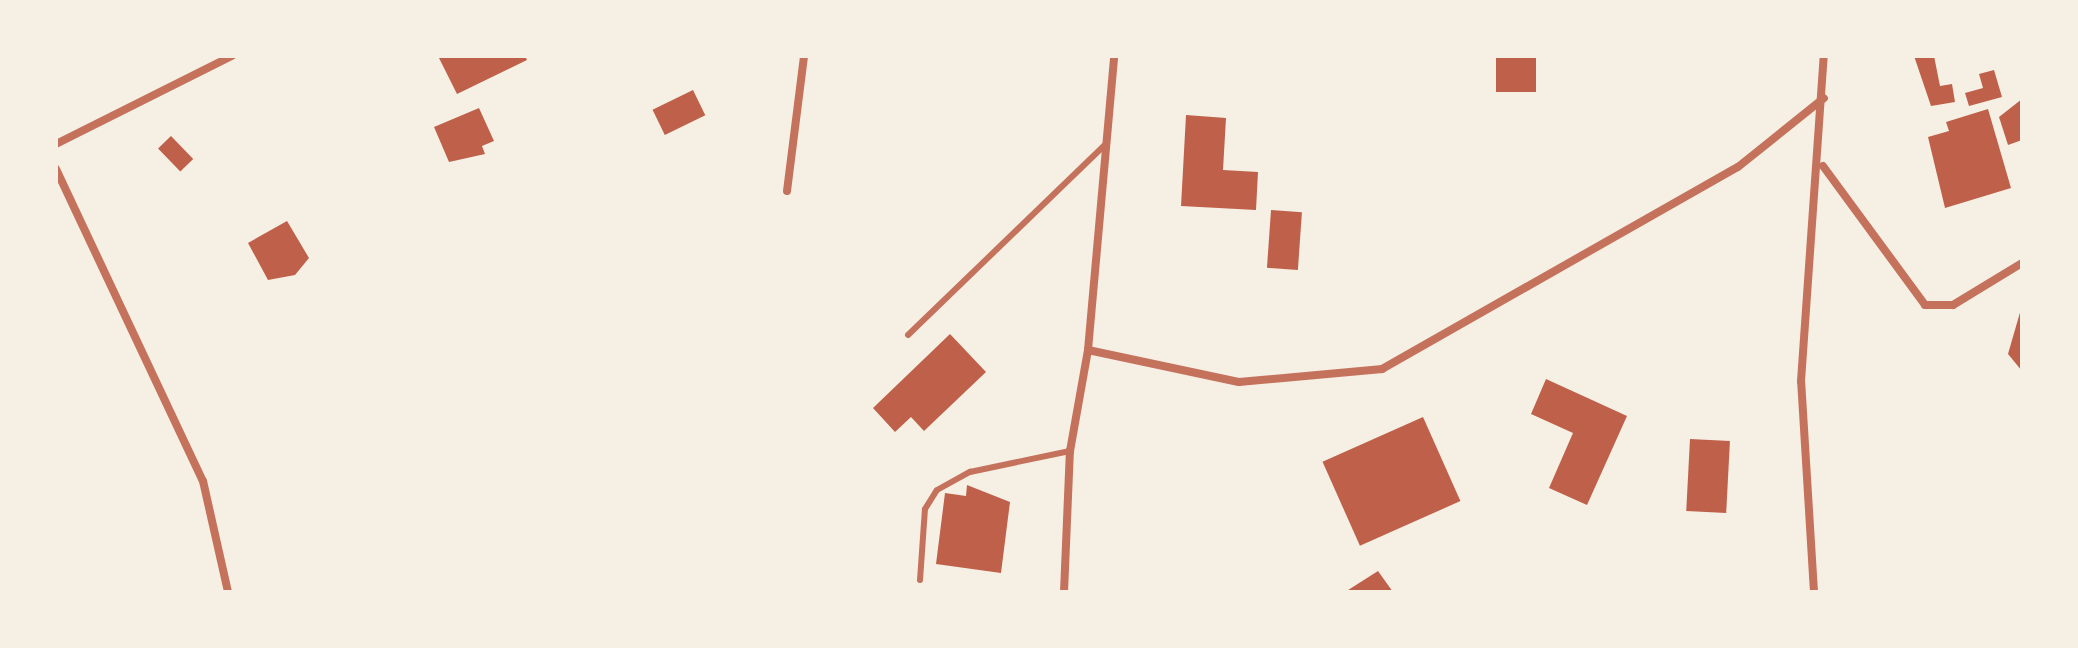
<!DOCTYPE html>
<style>
body{margin:0}
#map{position:relative;width:2078px;height:648px;overflow:hidden;background:#f6efe4;font-family:Signika,sans-serif}
div>[style]{position:absolute}
.building>*{inset:0;background:#bf614a;transform-origin:0 0}
.service>*{height:6px;margin:-3px;padding:0 3px;transform-origin:3px;border-radius:3px;background:#c5725c}
.minor>*{height:8px;margin:-4px;padding:0 4px;transform-origin:4px;border-radius:4px;background:#c5725c}
span{translate:-50% -50%;white-space:nowrap;text-align:center;line-height:1.15;-webkit-text-stroke:6px #f6efe4;paint-order:stroke}
.frame{position:absolute;inset:0;border:58px solid #f6efe4;pointer-events:none}
</style>
<div id="map">
<div class="building">
<div style="clip-path:polygon(438px 56px,525px 56px,527px 60px,457px 94px)"></div>
<div style="left:1496px;top:56px;width:40px;height:36px"></div>
<div style="clip-path:polygon(1914px 56px,1934px 56px,1940px 86px,1952px 84px,1955px 102px,1931px 106px)"></div>
<div style="clip-path:polygon(1994px 70px,2002px 97px,1969px 106px,1965px 93px,1983px 88px,1979px 74px)"></div>
<div style="left:693px;top:90px;width:28px;height:45px;rotate:64deg"></div>
<div style="clip-path:polygon(2022px 99px,2022px 140px,2008px 145px,1999px 117px)"></div>
<div style="clip-path:polygon(479px 108px,494px 141px,482px 146px,485px 154px,449px 162px,434px 127px)"></div>
<div style="clip-path:polygon(1988px 109px,2011px 188px,1945px 208px,1928px 137px,1949px 131px,1946px 122px)"></div>
<div style="clip-path:polygon(1186px 115px,1226px 118px,1223px 170px,1258px 172px,1256px 210px,1181px 206px)"></div>
<div style="left:171px;top:136px;width:32px;height:18px;rotate:46deg"></div>
<div style="left:1271px;top:210px;width:31px;height:58px;rotate:4deg"></div>
<div style="clip-path:polygon(287px 221px,309px 258px,295px 275px,268px 280px,248px 243px)"></div>
<div style="clip-path:polygon(2021px 309px,2022px 309px,2022px 371px,2008px 354px)"></div>
<div style="clip-path:polygon(950px 334px,986px 372px,924px 431px,911px 417px,895px 432px,873px 408px)"></div>
<div style="clip-path:polygon(1546px 379px,1627px 416px,1587px 505px,1549px 488px,1573px 433px,1531px 414px)"></div>
<div style="left:1423px;top:417px;width:92px;height:110px;rotate:66deg"></div>
<div style="left:1690px;top:439px;width:40px;height:72px;rotate:3deg"></div>
<div style="clip-path:polygon(967px 485px,1010px 502px,1001px 573px,936px 564px,945px 493px,966px 496px)"></div>
<div style="clip-path:polygon(1378px 571px,1393px 592px,1345px 592px)"></div>
</div>
<div class="service">
<div style="left:908px;top:335px;width:275px;rotate:-44deg"></div>
<div style="left:920px;top:580px;width:71px;rotate:-86deg"></div>
<div style="left:925px;top:509px;width:22px;rotate:-58deg"></div>
<div style="left:937px;top:490px;width:38px;rotate:-29deg"></div>
<div style="left:970px;top:472px;width:102px;rotate:-11.9deg"></div>
</div>
<div class="minor">
<div style="left:56px;top:144px;width:197px;rotate:-26.6deg"></div>
<div style="left:1823px;top:166px;width:172px;rotate:53.7deg"></div>
<div style="left:1925px;top:305px;width:28px"></div>
<div style="left:1953px;top:305px;width:81px;rotate:-31.3deg"></div>
<div style="left:56px;top:169px;width:345px;rotate:64.8deg"></div>
<div style="left:203px;top:481px;width:114px;rotate:77.3deg"></div>
<div style="left:787px;top:191px;width:136px;rotate:-82.8deg"></div>
<div style="left:1088px;top:350px;width:154px;rotate:12deg"></div>
<div style="left:1239px;top:382px;width:144px;rotate:-5.2deg"></div>
<div style="left:1382px;top:369px;width:409px;rotate:-29.6deg"></div>
<div style="left:1738px;top:167px;width:110px;rotate:-38.7deg"></div>
<div style="left:1064px;top:592px;width:141px;rotate:-87.6deg"></div>
<div style="left:1070px;top:451px;width:103px;rotate:-79.9deg"></div>
<div style="left:1088px;top:350px;width:295px;rotate:-84.9deg"></div>
<div style="left:1814px;top:592px;width:211px;rotate:-93.5deg"></div>
<div style="left:1801px;top:381px;width:326px;rotate:-86deg"></div>
</div>
<div class="frame"></div>
</div>
